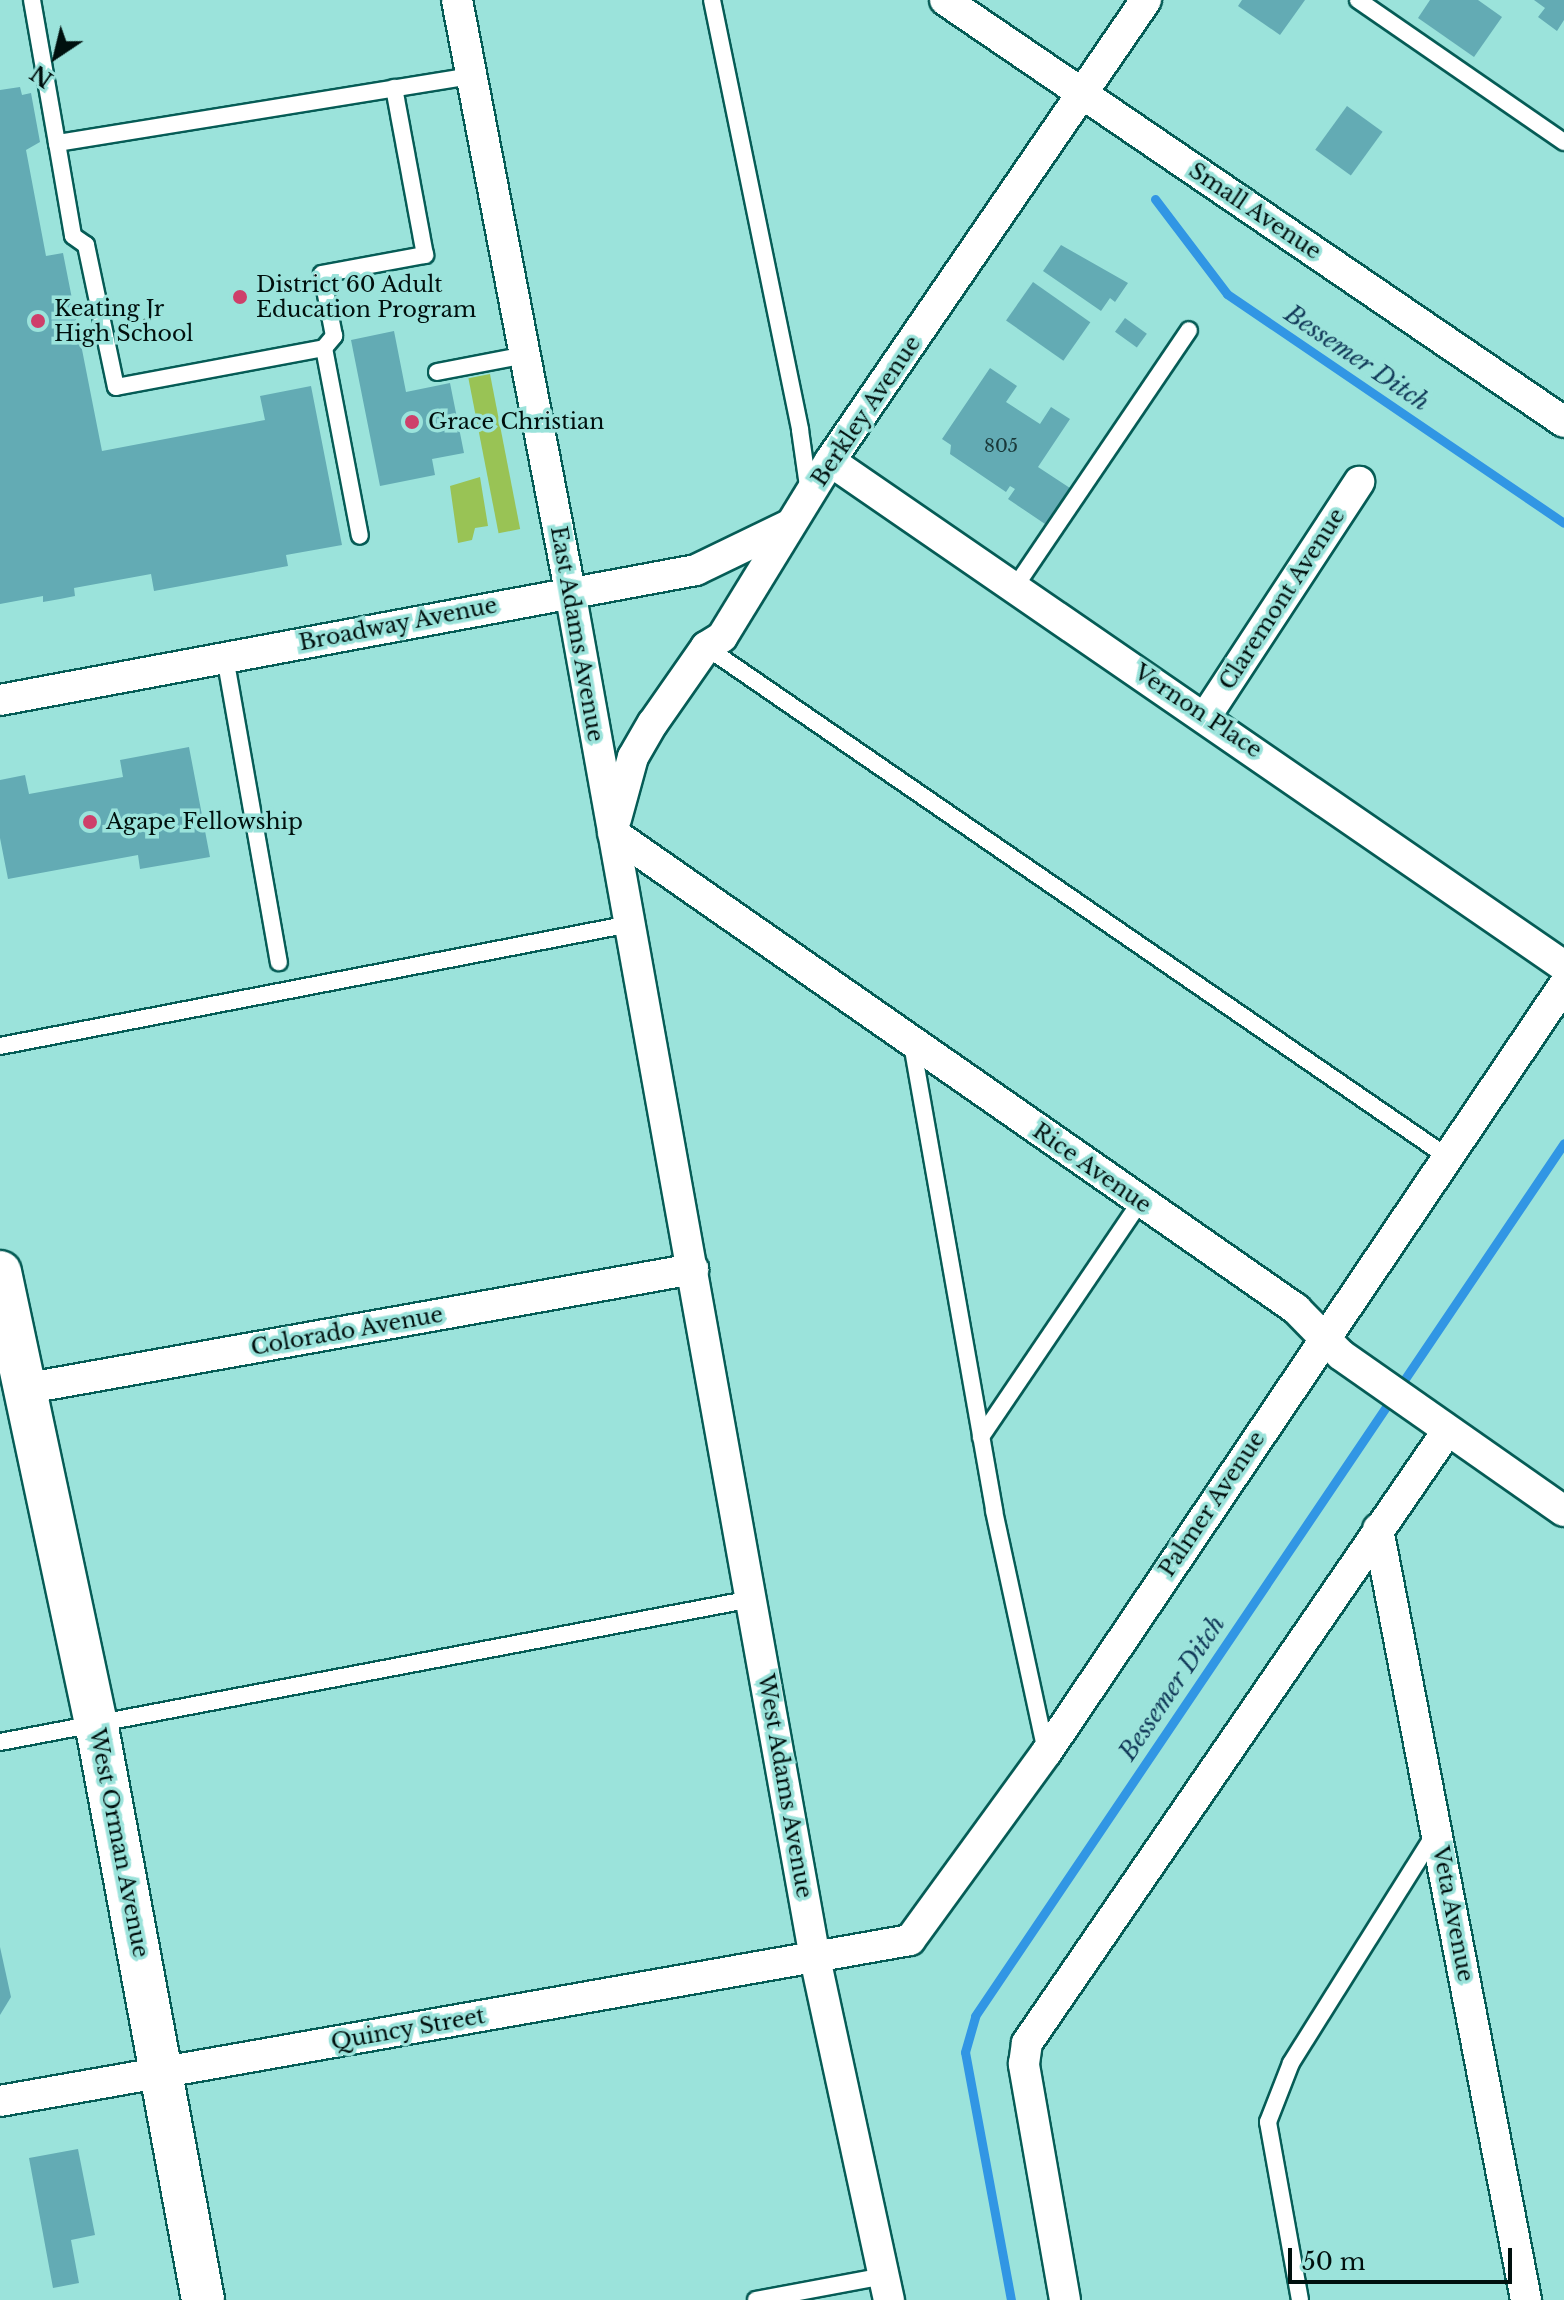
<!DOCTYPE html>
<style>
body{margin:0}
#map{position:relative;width:1564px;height:2300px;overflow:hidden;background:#9be3db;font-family:"Libre Baskerville",serif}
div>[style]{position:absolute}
.green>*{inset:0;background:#99c355;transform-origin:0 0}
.stream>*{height:9px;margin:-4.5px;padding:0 4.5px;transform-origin:4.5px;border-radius:4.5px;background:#3196e4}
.building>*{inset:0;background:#63abb4;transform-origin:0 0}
.roads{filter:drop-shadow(2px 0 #065c56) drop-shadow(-2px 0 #065c56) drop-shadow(0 2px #065c56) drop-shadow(0 -2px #065c56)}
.lane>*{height:16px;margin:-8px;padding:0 8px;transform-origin:8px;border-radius:8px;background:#fff}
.street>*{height:30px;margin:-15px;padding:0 15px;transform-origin:15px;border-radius:15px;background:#fff}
.secondary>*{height:42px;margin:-21px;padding:0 21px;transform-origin:21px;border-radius:21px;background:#fff}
.dots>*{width:22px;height:22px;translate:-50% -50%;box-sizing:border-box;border:4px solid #9be3db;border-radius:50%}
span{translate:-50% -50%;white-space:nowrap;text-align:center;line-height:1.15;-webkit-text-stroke:7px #9be3db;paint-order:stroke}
.number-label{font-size:18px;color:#193738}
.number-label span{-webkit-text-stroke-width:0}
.street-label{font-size:22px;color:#00100e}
.poi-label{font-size:22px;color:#00100e}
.left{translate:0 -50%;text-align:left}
.water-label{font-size:24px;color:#123a59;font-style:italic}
.north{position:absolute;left:16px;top:16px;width:80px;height:80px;-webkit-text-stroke:6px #9be3db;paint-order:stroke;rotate:215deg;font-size:22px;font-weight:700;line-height:32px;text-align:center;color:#00100e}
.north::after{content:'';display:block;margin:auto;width:28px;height:36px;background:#00100e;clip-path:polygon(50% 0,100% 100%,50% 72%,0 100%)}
.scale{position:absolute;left:1288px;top:2248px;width:224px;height:36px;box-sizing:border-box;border:4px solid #00100e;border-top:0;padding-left:10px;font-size:24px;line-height:28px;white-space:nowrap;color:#00100e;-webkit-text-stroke:6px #9be3db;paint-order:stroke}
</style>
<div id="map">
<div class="green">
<div style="left:490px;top:374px;width:158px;height:22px;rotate:79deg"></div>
<div style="clip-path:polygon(480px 477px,488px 526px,475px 528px,472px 540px,458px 543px,450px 486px)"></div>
</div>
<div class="stream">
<div style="left:1155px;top:199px;width:119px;rotate:52.8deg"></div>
<div style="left:1227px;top:294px;width:407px;rotate:34.2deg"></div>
<div style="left:1011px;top:2300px;width:252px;rotate:-100.5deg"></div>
<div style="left:965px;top:2052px;width:37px;rotate:-74deg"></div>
<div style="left:975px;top:2016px;width:1053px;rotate:-55.99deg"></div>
</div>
<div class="building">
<div style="clip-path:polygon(1242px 0,1305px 0,1280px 35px,1238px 6px)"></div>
<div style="clip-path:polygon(1430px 0,1478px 0,1502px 17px,1474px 57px,1418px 18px)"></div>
<div style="clip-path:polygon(1534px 0,1564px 0,1564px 20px,1557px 31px,1538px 17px,1545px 8px)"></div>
<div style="clip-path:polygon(20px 87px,22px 95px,31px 93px,40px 142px,26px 150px,46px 256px,63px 253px,102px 451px,265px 420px,260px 396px,311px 386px,342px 545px,286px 555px,288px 566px,154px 591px,151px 574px,74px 588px,75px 596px,60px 599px,43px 602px,43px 596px,0 604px,0 90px)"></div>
<div style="left:1347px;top:106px;width:44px;height:54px;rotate:36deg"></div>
<div style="clip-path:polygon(1061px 245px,1128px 283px,1115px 302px,1110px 298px,1101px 311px,1043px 271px)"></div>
<div style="left:1033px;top:282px;width:70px;height:47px;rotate:35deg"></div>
<div style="left:1125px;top:318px;width:27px;height:17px;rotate:36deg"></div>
<div style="clip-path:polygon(394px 331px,406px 392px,450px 383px,464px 453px,432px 459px,435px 475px,380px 486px,351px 340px)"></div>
<div style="clip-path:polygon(990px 368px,1017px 386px,1006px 402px,1040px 424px,1051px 407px,1070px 419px,1038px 467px,1073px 490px,1048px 526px,1008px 499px,1015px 489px,1010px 486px,1006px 492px,950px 454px,951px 445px,942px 439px)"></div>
<div style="clip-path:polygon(189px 747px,210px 857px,140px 869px,138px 855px,8px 879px,0 838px,0 780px,25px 775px,29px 794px,123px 777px,120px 760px)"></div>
<div style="clip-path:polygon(0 1947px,11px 1997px,0 2015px)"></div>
<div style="clip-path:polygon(78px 2149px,95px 2235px,71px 2240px,79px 2283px,53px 2288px,29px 2158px)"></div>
</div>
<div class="roads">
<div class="lane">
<div style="left:32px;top:0;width:145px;rotate:80.1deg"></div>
<div style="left:57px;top:143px;width:420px;rotate:-9.2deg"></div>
<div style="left:712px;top:0;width:439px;rotate:78.4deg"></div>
<div style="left:800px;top:430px;width:64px;rotate:81.9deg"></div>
<div style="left:1358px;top:0;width:250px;rotate:34.6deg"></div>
<div style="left:57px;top:143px;width:94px;rotate:80.2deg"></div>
<div style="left:73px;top:236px;width:16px;rotate:35deg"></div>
<div style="left:86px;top:245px;width:145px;rotate:78.1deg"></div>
<div style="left:116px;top:387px;width:212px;rotate:-10.6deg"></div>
<div style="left:324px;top:348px;width:191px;rotate:79.2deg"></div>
<div style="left:324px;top:348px;width:16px;rotate:-50deg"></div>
<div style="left:334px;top:336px;width:63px;rotate:-101deg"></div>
<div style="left:322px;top:274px;width:105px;rotate:-10.5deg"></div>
<div style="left:425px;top:255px;width:170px;rotate:-100.5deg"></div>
<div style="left:437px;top:372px;width:91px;rotate:-10.8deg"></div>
<div style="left:1015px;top:587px;width:310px;rotate:-55.9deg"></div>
<div style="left:706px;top:647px;width:902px;rotate:34.52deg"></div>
<div style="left:225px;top:657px;width:310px;rotate:80deg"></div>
<div style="left:912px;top:1044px;width:474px;rotate:80deg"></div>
<div style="left:994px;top:1511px;width:246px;rotate:77.8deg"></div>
<div style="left:0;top:1046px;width:642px;rotate:-10.96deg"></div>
<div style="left:981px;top:1437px;width:285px;rotate:-55.9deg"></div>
<div style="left:0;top:1742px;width:765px;rotate:-10.77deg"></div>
<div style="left:756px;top:2300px;width:130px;rotate:-10.6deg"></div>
<div style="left:1300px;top:2300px;width:181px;rotate:-100.2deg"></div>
<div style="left:1268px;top:2122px;width:63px;rotate:-68.7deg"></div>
<div style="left:1291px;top:2063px;width:273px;rotate:-57.9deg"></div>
</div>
<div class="street">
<div style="left:457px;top:0;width:602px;rotate:79.18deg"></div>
<div style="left:570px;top:591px;width:1389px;rotate:79.84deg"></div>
<div style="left:815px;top:1958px;width:350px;rotate:77.8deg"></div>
<div style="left:945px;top:0;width:749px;rotate:34.28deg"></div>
<div style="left:830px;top:461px;width:891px;rotate:34.53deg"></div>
<div style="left:0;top:700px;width:708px;rotate:-10.58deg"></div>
<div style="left:696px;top:570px;width:101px;rotate:-25.8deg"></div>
<div style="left:1206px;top:716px;width:280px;rotate:-56.8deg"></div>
<div style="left:616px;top:819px;width:64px;rotate:-74.7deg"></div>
<div style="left:633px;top:757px;width:39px;rotate:-60deg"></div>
<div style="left:653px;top:723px;width:93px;rotate:-55.1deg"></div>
<div style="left:706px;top:647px;width:19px;rotate:-32deg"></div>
<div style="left:722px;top:637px;width:206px;rotate:-58.5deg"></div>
<div style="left:830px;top:461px;width:559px;rotate:-55.57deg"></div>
<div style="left:613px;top:833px;width:833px;rotate:34.87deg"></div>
<div style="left:1296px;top:1309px;width:64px;rotate:45.6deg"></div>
<div style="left:1341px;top:1355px;width:272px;rotate:35deg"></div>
<div style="left:23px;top:1389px;width:681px;rotate:-10.15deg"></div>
<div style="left:1378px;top:1529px;width:785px;rotate:79.13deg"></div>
<div style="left:0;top:2101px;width:924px;rotate:-10.03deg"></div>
<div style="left:910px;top:1940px;width:231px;rotate:-54deg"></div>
<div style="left:1046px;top:1753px;width:926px;rotate:-56deg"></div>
<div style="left:1065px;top:2300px;width:240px;rotate:-99.9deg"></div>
<div style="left:1024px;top:2064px;width:21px;rotate:-82deg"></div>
<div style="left:1027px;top:2043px;width:740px;rotate:-55.52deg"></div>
</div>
<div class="secondary">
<div style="left:0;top:1272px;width:460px;rotate:78deg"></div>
<div style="left:96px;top:1722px;width:588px;rotate:79.51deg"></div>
</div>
</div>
<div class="dots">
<div style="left:240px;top:297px;background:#ce3f6a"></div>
<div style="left:38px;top:321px;background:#ce3f6a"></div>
<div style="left:412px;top:422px;background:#ce3f6a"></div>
<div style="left:90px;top:822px;background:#ce3f6a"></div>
</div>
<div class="number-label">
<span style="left:1001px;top:446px">805</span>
</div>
<div class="street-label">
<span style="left:1255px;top:211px;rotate:34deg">Small Avenue</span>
<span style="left:866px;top:411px;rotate:-56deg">Berkley Avenue</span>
<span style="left:1282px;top:599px;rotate:-57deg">Claremont Avenue</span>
<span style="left:398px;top:624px;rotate:-11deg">Broadway Avenue</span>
<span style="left:577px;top:634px;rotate:80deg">East Adams Avenue</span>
<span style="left:1198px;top:711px;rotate:34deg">Vernon Place</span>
<span style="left:1092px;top:1168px;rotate:35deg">Rice Avenue</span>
<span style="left:347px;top:1331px;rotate:-10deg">Colorado Avenue</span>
<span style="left:1212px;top:1504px;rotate:-56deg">Palmer Avenue</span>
<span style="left:785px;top:1786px;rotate:80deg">West Adams Avenue</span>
<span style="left:119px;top:1843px;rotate:79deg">West Orman Avenue</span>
<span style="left:1453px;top:1914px;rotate:79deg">Veta Avenue</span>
<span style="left:408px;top:2029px;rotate:-10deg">Quincy Street</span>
</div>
<div class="poi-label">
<span class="left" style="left:256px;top:297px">District 60 Adult<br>Education Program</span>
<span class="left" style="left:54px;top:321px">Keating Jr<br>High School</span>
<span class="left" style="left:428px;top:422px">Grace Christian</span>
<span class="left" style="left:106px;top:822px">Agape Fellowship</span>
</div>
<div class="water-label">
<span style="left:1357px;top:358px;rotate:34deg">Bessemer Ditch</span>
<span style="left:1172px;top:1688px;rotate:-56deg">Bessemer Ditch</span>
</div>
<div class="north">N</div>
<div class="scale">50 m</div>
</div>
